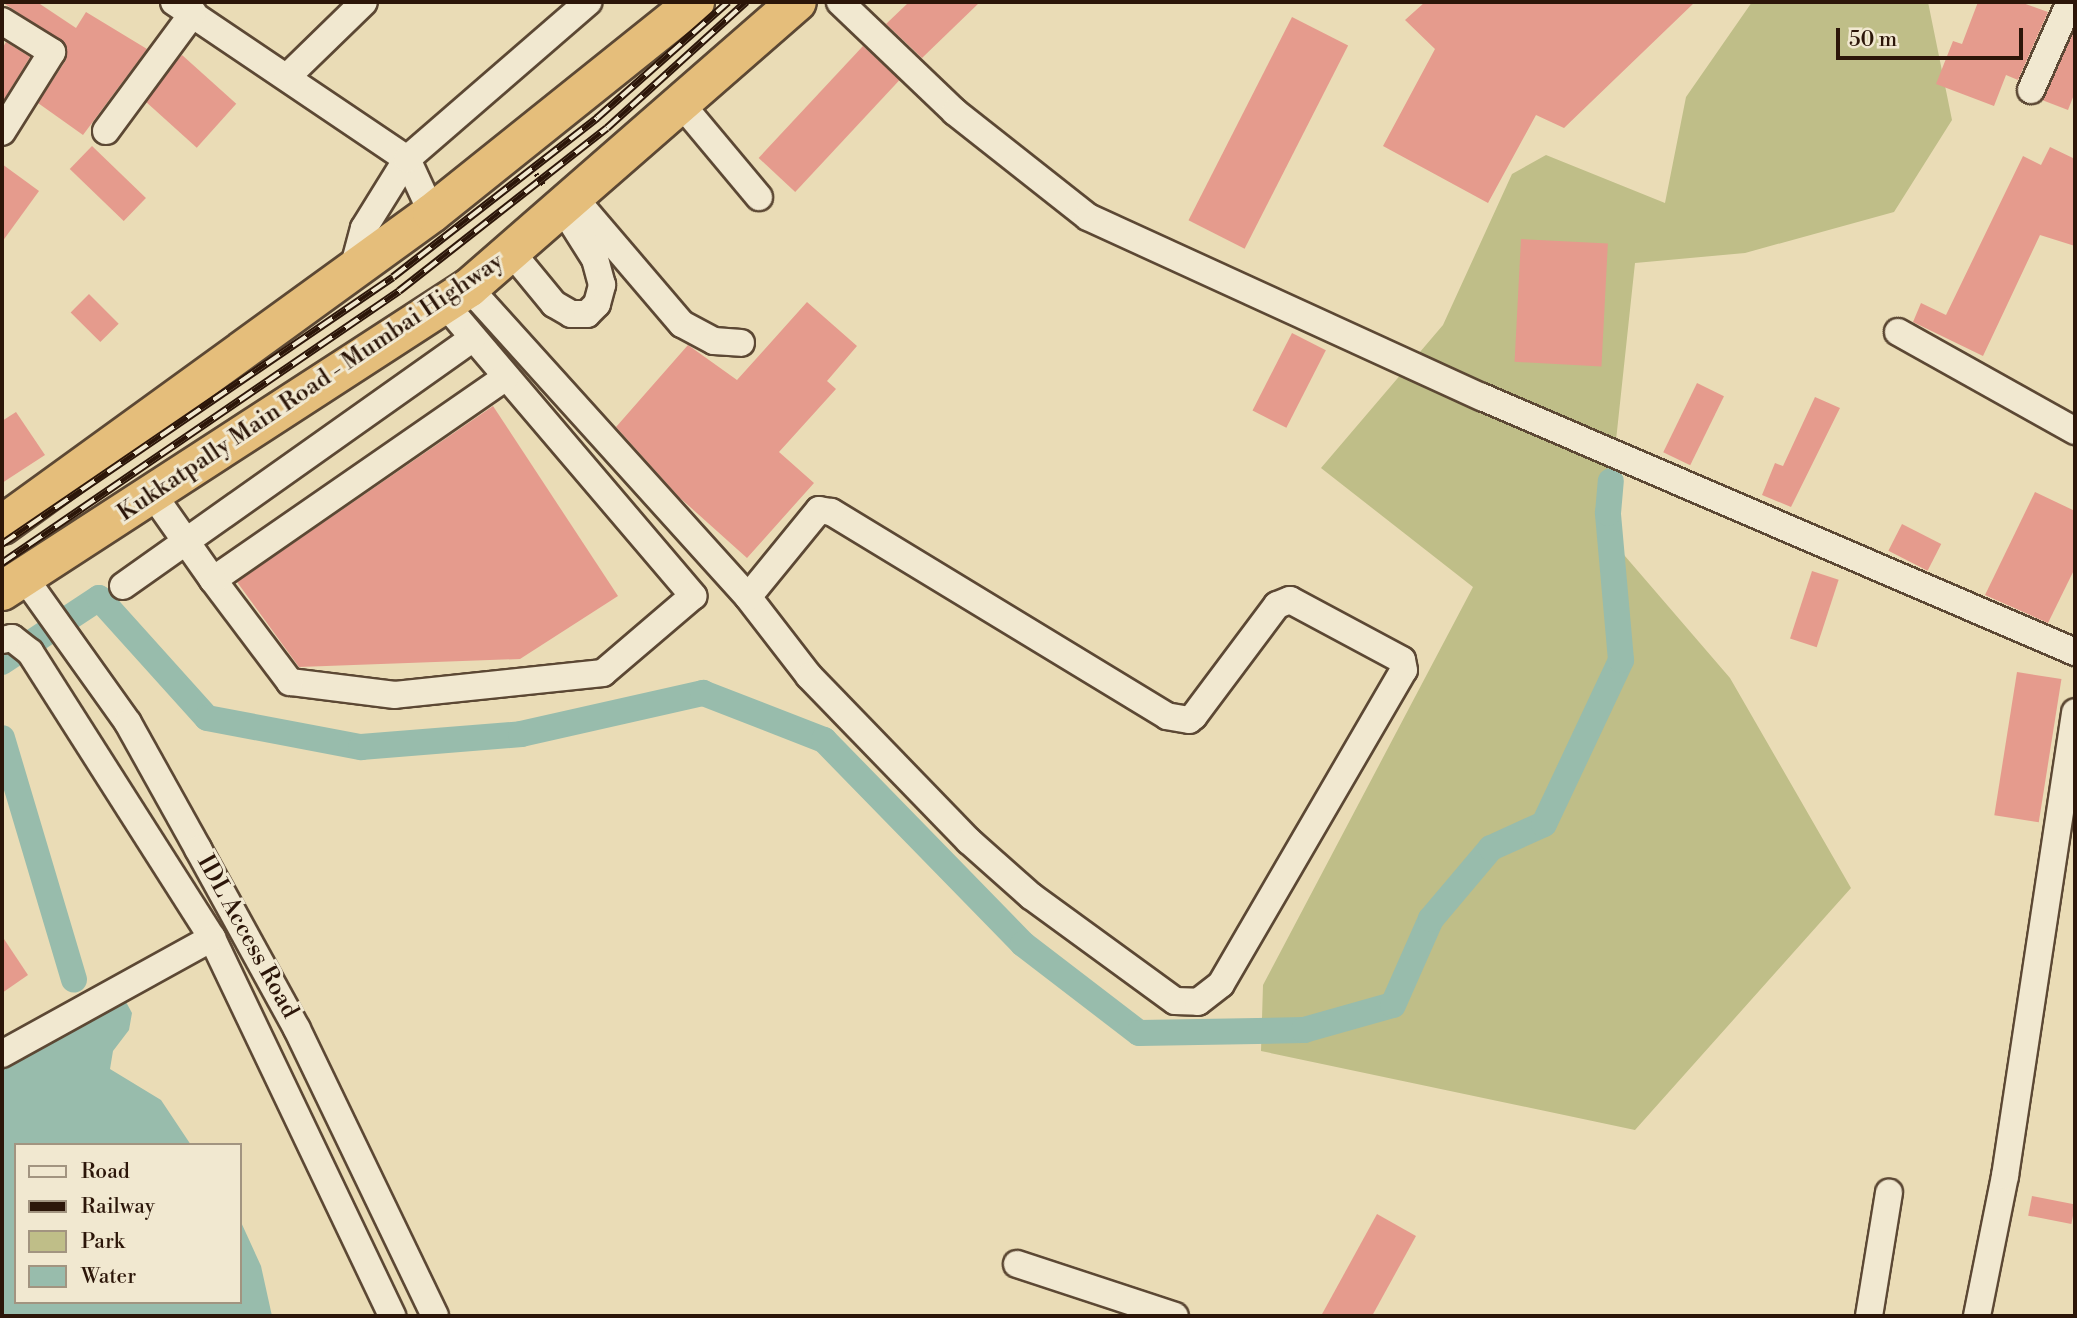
<!DOCTYPE html>
<style>
body{margin:0}
#map{position:relative;width:2077px;height:1318px;overflow:hidden;background:#eadcb6;font-family:"Libre Bodoni",serif}
div>[style]{position:absolute}
.green>*{inset:0;background:#bfbe88}
.water>*{inset:0;background:#98bcac}
.canal>*{height:26px;margin:-13px;padding:0 13px;transform-origin:13px;border-radius:13px;background:#98bcac}
.building>*{inset:0;background:#e59b8d;transform-origin:0 0}
.path>*{height:4.5px;margin-top:-2.25px;transform-origin:0;background:repeating-linear-gradient(90deg,#2c1609 0 2px,transparent 0 5.5px)}
.roads{filter:drop-shadow(2px 0 #5c4834) drop-shadow(-2px 0 #5c4834) drop-shadow(0 2px #5c4834) drop-shadow(0 -2px #5c4834)}
.minor>*{height:26px;margin:-13px;padding:0 13px;transform-origin:13px;border-radius:13px;background:#f1e8d0}
.highway>*{height:38px;margin:-19px;padding:0 19px;transform-origin:19px;border-radius:19px;background:#e5be7b}
.rail>*{height:8px;margin-top:-4px;transform-origin:0;background:repeating-linear-gradient(90deg,#f1e8d0 0 16px,#2c1609 0 32px);box-sizing:border-box;border-block:2px solid #2c1609}
span{translate:-50% -50%;white-space:nowrap;text-align:center;line-height:1.15;-webkit-text-stroke:6px #f1e8d0;paint-order:stroke}
.street-label{font-size:24px;color:#2c1609}
.frame{position:absolute;inset:0;border:4px solid #2c1609;pointer-events:none}
.legend{position:absolute;left:14px;top:1143px;width:228px;height:161px;box-sizing:border-box;background:#f1e8d0;border:2px solid #a29480;margin:0;padding:9px 12px;list-style:none;font-size:21px;color:#2c1609}
.legend li{display:flex;align-items:center;gap:14px;height:35px}
.legend b{width:35px;border:2px solid #a29480}
.scale{position:absolute;left:1836px;top:28px;width:187px;height:32px;box-sizing:border-box;border:4px solid #2c1609;border-top:0;padding-left:9px;font-size:21px;line-height:24px;white-space:nowrap;color:#2c1609;-webkit-text-stroke:5px #f1e8d0;paint-order:stroke}
</style>
<div id="map">
<div class="green">
<div style="clip-path:polygon(1752px 2px,1928px 2px,1952px 120px,1894px 212px,1745px 253px,1635px 263px,1606px 534px,1730px 678px,1851px 888px,1635px 1130px,1261px 1051px,1263px 985px,1473px 587px,1321px 468px,1443px 325px,1512px 174px,1546px 155px,1665px 203px,1686px 97px)"></div>
</div>
<div class="water">
<div style="clip-path:polygon(125px 1000px,132px 1013px,129px 1030px,113px 1051px,110px 1069px,161px 1100px,191px 1145px,16px 1145px,16px 1302px,240px 1302px,240px 1220px,261px 1266px,272px 1316px,2px 1316px,2px 1061px)"></div>
</div>
<div class="canal">
<div style="left:2px;top:662px;width:116px;rotate:-33.4deg"></div>
<div style="left:99px;top:598px;width:161px;rotate:48deg"></div>
<div style="left:207px;top:718px;width:157px;rotate:10.7deg"></div>
<div style="left:361px;top:747px;width:161px;rotate:-4.6deg"></div>
<div style="left:521px;top:734px;width:187px;rotate:-12.7deg"></div>
<div style="left:703px;top:693px;width:130px;rotate:21.2deg"></div>
<div style="left:824px;top:740px;width:285px;rotate:45.7deg"></div>
<div style="left:1023px;top:944px;width:146px;rotate:37.5deg"></div>
<div style="left:1139px;top:1033px;width:165px;rotate:-1deg"></div>
<div style="left:1304px;top:1030px;width:92px;rotate:-15.7deg"></div>
<div style="left:1393px;top:1005px;width:94px;rotate:-66.2deg"></div>
<div style="left:1431px;top:919px;width:93px;rotate:-49.8deg"></div>
<div style="left:1491px;top:848px;width:58px;rotate:-24.4deg"></div>
<div style="left:1544px;top:824px;width:181px;rotate:-64.8deg"></div>
<div style="left:1621px;top:660px;width:148px;rotate:-95.1deg"></div>
<div style="left:1608px;top:513px;width:32px;rotate:-85deg"></div>
<div style="left:2px;top:738px;width:252px;rotate:73.4deg"></div>
</div>
<div class="building">
<div style="clip-path:polygon(2px 2px,37px 2px,76px 28px,86px 12px,147px 49px,83px 135px,38px 103px,66px 60px,65px 44px)"></div>
<div style="clip-path:polygon(909px 2px,980px 2px,922px 58px,886px 24px)"></div>
<div style="clip-path:polygon(1425px 2px,1695px 2px,1564px 128px,1536px 115px,1488px 203px,1383px 146px,1435px 49px,1405px 20px)"></div>
<div style="clip-path:polygon(1978px 2px,2020px 2px,2048px 12px,2018px 80px,2006px 75px,1994px 106px,1936px 84px,1953px 41px,1962px 44px)"></div>
<div style="left:1292px;top:17px;width:63px;height:228px;rotate:27deg"></div>
<div style="clip-path:polygon(2075px 29px,2075px 92px,2068px 110px,2042px 100px)"></div>
<div style="clip-path:polygon(6px 42px,30px 57px,2px 103px,2px 49px)"></div>
<div style="left:863px;top:46px;width:50px;height:153px;rotate:43deg"></div>
<div style="left:182px;top:55px;width:73px;height:59px;rotate:42deg"></div>
<div style="left:92px;top:146px;width:75px;height:32px;rotate:44deg"></div>
<div style="clip-path:polygon(2050px 147px,2075px 159px,2075px 246px,2040px 235px,1983px 356px,1913px 322px,1921px 303px,1946px 315px,2023px 156px,2041px 165px)"></div>
<div style="clip-path:polygon(2px 164px,39px 191px,2px 242px)"></div>
<div style="left:1521px;top:239px;width:87px;height:123px;rotate:3deg"></div>
<div style="left:89px;top:294px;width:42px;height:26px;rotate:45deg"></div>
<div style="clip-path:polygon(807px 302px,857px 346px,827px 381px,836px 389px,779px 452px,814px 483px,747px 558px,679px 497px,616px 427px,688px 345px,737px 380px)"></div>
<div style="left:1292px;top:333px;width:38px;height:87px;rotate:27deg"></div>
<div style="left:1697px;top:383px;width:30px;height:77px;rotate:26deg"></div>
<div style="clip-path:polygon(1815px 397px,1840px 408px,1791px 507px,1762px 495px,1775px 463px,1783px 466px)"></div>
<div style="clip-path:polygon(493px 406px,618px 596px,520px 659px,299px 667px,237px 582px)"></div>
<div style="clip-path:polygon(16px 412px,45px 455px,2px 483px,2px 421px)"></div>
<div style="clip-path:polygon(2035px 492px,2075px 511px,2075px 568px,2048px 623px,1985px 595px)"></div>
<div style="left:1902px;top:524px;width:44px;height:30px;rotate:27deg"></div>
<div style="left:1812px;top:571px;width:28px;height:71px;rotate:18deg"></div>
<div style="left:2017px;top:672px;width:45px;height:145px;rotate:9deg"></div>
<div style="clip-path:polygon(2px 936px,28px 975px,2px 993px)"></div>
<div style="left:2032px;top:1196px;width:44px;height:20px;rotate:11deg"></div>
<div style="clip-path:polygon(1377px 1214px,1416px 1236px,1372px 1316px,1321px 1316px)"></div>
</div>
<div class="path">
<div style="left:533px;top:169px;width:19px;rotate:55deg"></div>
</div>
<div class="roads">
<div class="minor">
<div style="left:174px;top:2px;width:281px;rotate:34deg"></div>
<div style="left:407px;top:159px;width:60px;rotate:65.2deg"></div>
<div style="left:840px;top:2px;width:159px;rotate:43.7deg"></div>
<div style="left:955px;top:112px;width:169px;rotate:38.3deg"></div>
<div style="left:1088px;top:217px;width:433px;rotate:24.6deg"></div>
<div style="left:1482px;top:397px;width:646px;rotate:23.27deg"></div>
<div style="left:2px;top:21px;width:59px;rotate:31.8deg"></div>
<div style="left:52px;top:52px;width:94px;rotate:122deg"></div>
<div style="left:287px;top:77px;width:107px;rotate:-44.2deg"></div>
<div style="left:2031px;top:90px;width:96px;rotate:-66.1deg"></div>
<div style="left:682px;top:105px;width:120px;rotate:50.1deg"></div>
<div style="left:106px;top:131px;width:147px;rotate:-53.6deg"></div>
<div style="left:576px;top:200px;width:163px;rotate:49.5deg"></div>
<div style="left:682px;top:324px;width:36px;rotate:28deg"></div>
<div style="left:714px;top:341px;width:27px;rotate:4deg"></div>
<div style="left:512px;top:253px;width:66px;rotate:50.5deg"></div>
<div style="left:554px;top:304px;width:20px;rotate:30deg"></div>
<div style="left:571px;top:314px;width:16px"></div>
<div style="left:587px;top:314px;width:14px;rotate:-45deg"></div>
<div style="left:597px;top:304px;width:20px;rotate:-75deg"></div>
<div style="left:602px;top:285px;width:27px;rotate:-105deg"></div>
<div style="left:595px;top:259px;width:58px;rotate:-122.3deg"></div>
<div style="left:353px;top:269px;width:42px;rotate:-75deg"></div>
<div style="left:364px;top:228px;width:81px;rotate:-58.1deg"></div>
<div style="left:407px;top:159px;width:240px;rotate:-40.9deg"></div>
<div style="left:469px;top:288px;width:416px;rotate:47.9deg"></div>
<div style="left:748px;top:597px;width:100px;rotate:52.3deg"></div>
<div style="left:809px;top:676px;width:230px;rotate:45.9deg"></div>
<div style="left:969px;top:841px;width:83px;rotate:41.6deg"></div>
<div style="left:1031px;top:896px;width:178px;rotate:36.1deg"></div>
<div style="left:1175px;top:1001px;width:23px;rotate:2deg"></div>
<div style="left:1198px;top:1002px;width:29px;rotate:-38deg"></div>
<div style="left:1221px;top:984px;width:363px;rotate:-59.8deg"></div>
<div style="left:1404px;top:670px;width:10px;rotate:-101deg"></div>
<div style="left:1402px;top:660px;width:127px;rotate:-151.8deg"></div>
<div style="left:1290px;top:600px;width:14px;rotate:159deg"></div>
<div style="left:1277px;top:605px;width:139px;rotate:126.8deg"></div>
<div style="left:1194px;top:716px;width:6px;rotate:141deg"></div>
<div style="left:1189px;top:720px;width:22px;rotate:-170deg"></div>
<div style="left:1167px;top:716px;width:393px;rotate:-148.7deg"></div>
<div style="left:831px;top:512px;width:12px;rotate:-171deg"></div>
<div style="left:819px;top:510px;width:112px;rotate:129.2deg"></div>
<div style="left:444px;top:303px;width:385px;rotate:49.6deg"></div>
<div style="left:693px;top:596px;width:118px;rotate:139.5deg"></div>
<div style="left:603px;top:673px;width:209px;rotate:174deg"></div>
<div style="left:395px;top:695px;width:106px;rotate:-172.9deg"></div>
<div style="left:290px;top:682px;width:128px;rotate:-127deg"></div>
<div style="left:213px;top:580px;width:355px;rotate:-34.7deg"></div>
<div style="left:1898px;top:332px;width:203px;rotate:29.2deg"></div>
<div style="left:154px;top:496px;width:103px;rotate:54.9deg"></div>
<div style="left:24px;top:577px;width:179px;rotate:54.5deg"></div>
<div style="left:128px;top:723px;width:144px;rotate:60.9deg"></div>
<div style="left:198px;top:849px;width:205px;rotate:61.2deg"></div>
<div style="left:297px;top:1029px;width:318px;rotate:64.3deg"></div>
<div style="left:123px;top:586px;width:428px;rotate:-35.3deg"></div>
<div style="left:2px;top:640px;width:10px;rotate:-11deg"></div>
<div style="left:12px;top:638px;width:23px;rotate:38deg"></div>
<div style="left:30px;top:652px;width:339px;rotate:57.5deg"></div>
<div style="left:212px;top:938px;width:419px;rotate:64.5deg"></div>
<div style="left:2px;top:1054px;width:240px;rotate:-28.9deg"></div>
<div style="left:1017px;top:1264px;width:166px;rotate:18.2deg"></div>
<div style="left:1869px;top:1316px;width:125px;rotate:-80.8deg"></div>
<div style="left:1977px;top:1316px;width:143px;rotate:-78.7deg"></div>
<div style="left:2005px;top:1176px;width:469px;rotate:-81.4deg"></div>
</div>
<div class="highway">
<div style="left:2px;top:525px;width:531px;rotate:-35.96deg"></div>
<div style="left:432px;top:213px;width:337px;rotate:-38.7deg"></div>
<div style="left:2px;top:591px;width:557px;rotate:-32.98deg"></div>
<div style="left:469px;top:288px;width:435px;rotate:-41.1deg"></div>
</div>
</div>
<div class="rail">
<div style="left:2px;top:544px;width:473px;rotate:-34.3deg"></div>
<div style="left:393px;top:277px;width:259px;rotate:-37.9deg"></div>
<div style="left:597px;top:118px;width:175px;rotate:-41.5deg"></div>
<div style="left:2px;top:563px;width:481px;rotate:-34.4deg"></div>
<div style="left:399px;top:291px;width:264px;rotate:-38.1deg"></div>
<div style="left:607px;top:128px;width:188px;rotate:-42.2deg"></div>
</div>
<div class="street-label">
<span style="left:311px;top:388px;rotate:-34deg">Kukkatpally Main Road - Mumbai Highway</span>
<span style="left:247px;top:937px;rotate:61deg">IDL Access Road</span>
</div>
<div class="frame"></div>
<ul class="legend">
<li><b style="height:9px;background:#f1e8d0"></b>Road</li>
<li><b style="height:9px;background:#2c1609"></b>Railway</li>
<li><b style="height:19px;background:#bfbe88"></b>Park</li>
<li><b style="height:19px;background:#98bcac"></b>Water</li>
</ul>
<div class="scale">50 m</div>
</div>
